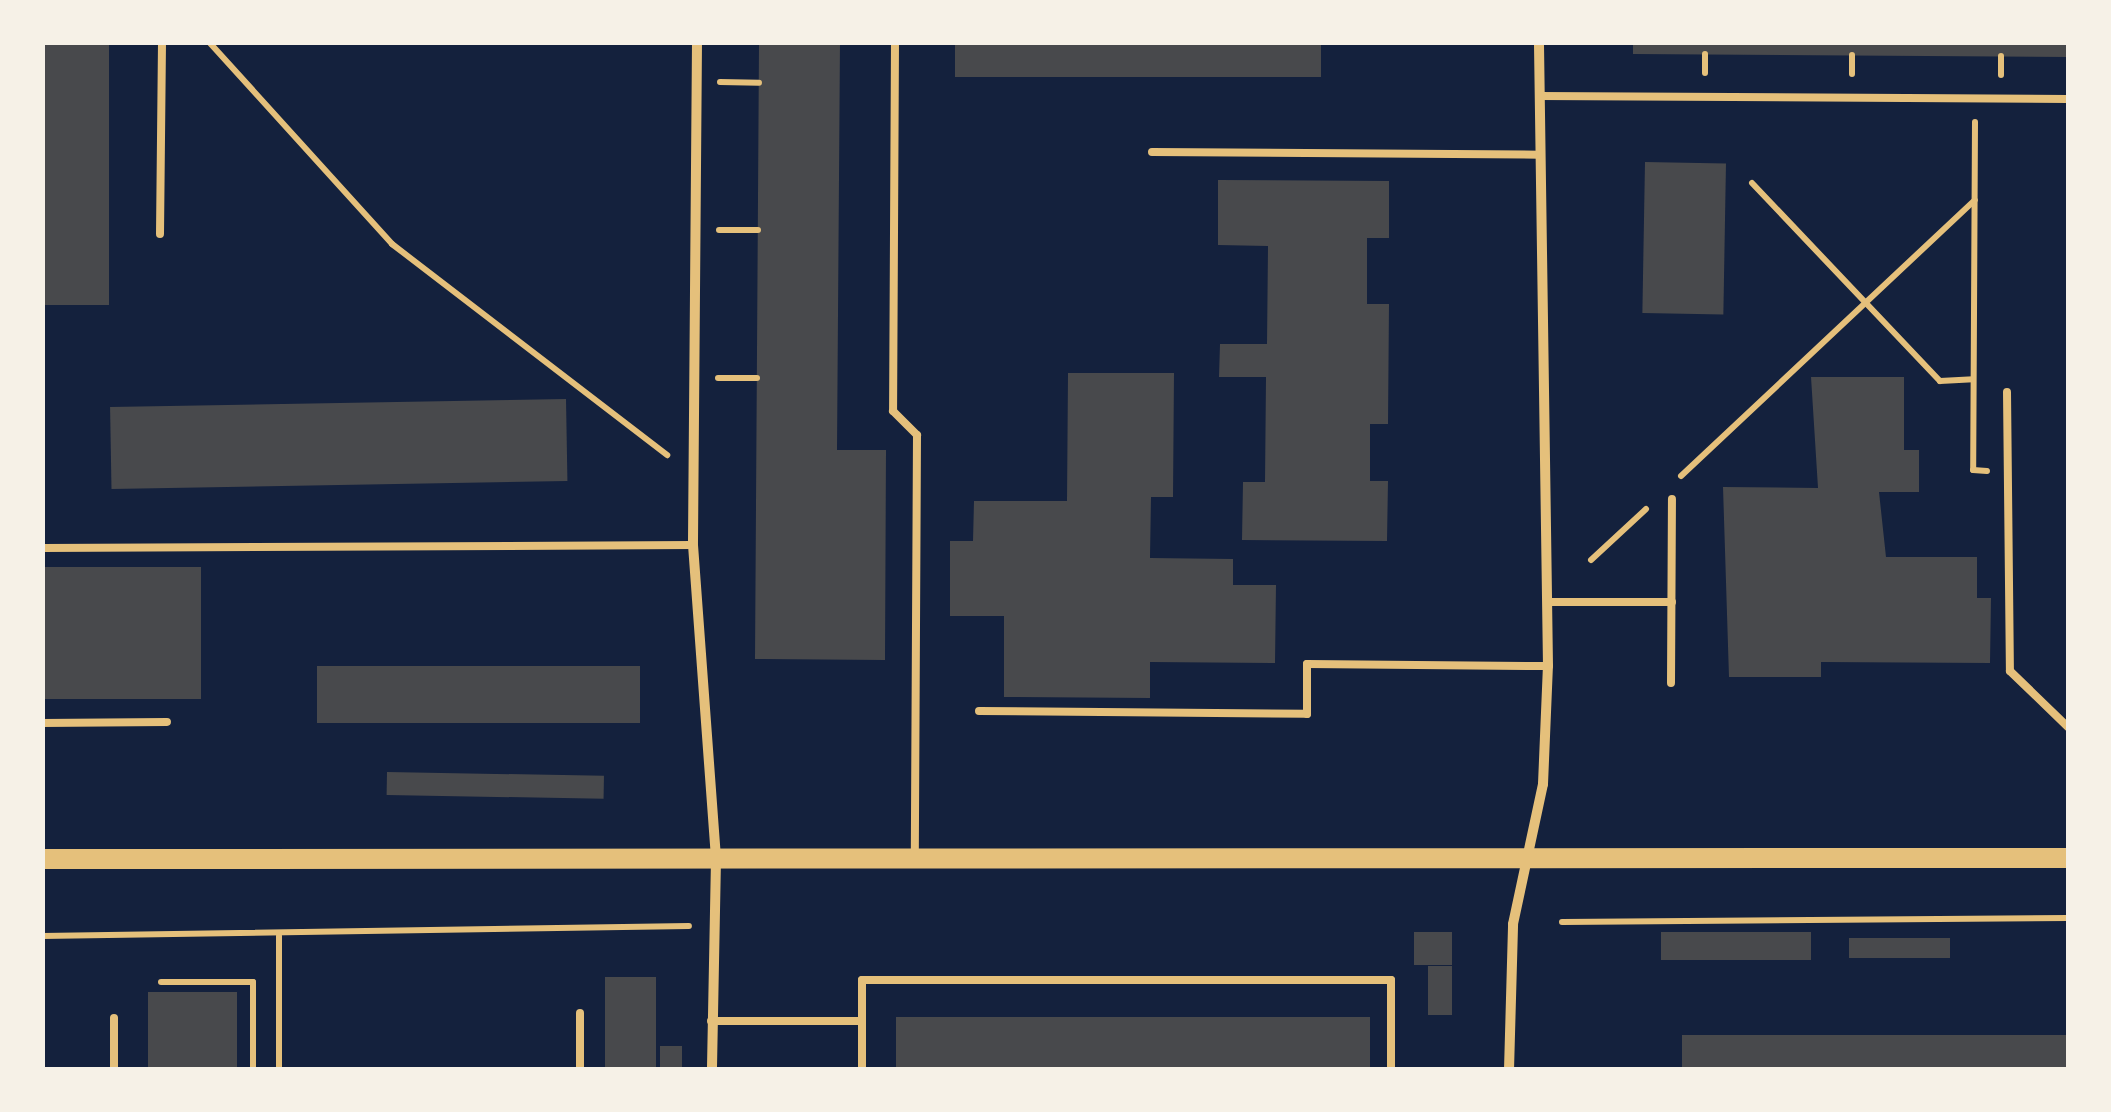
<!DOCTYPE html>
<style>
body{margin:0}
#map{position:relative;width:2111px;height:1112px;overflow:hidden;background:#14213d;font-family:"Roboto Condensed",sans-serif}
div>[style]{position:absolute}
.building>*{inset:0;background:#48494c;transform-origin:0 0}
.path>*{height:6px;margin:-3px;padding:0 3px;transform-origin:3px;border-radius:3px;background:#e5c07b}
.service>*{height:8px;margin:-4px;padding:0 4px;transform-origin:4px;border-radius:4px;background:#e5c07b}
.minor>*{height:10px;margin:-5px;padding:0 5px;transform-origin:5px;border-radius:5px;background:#e5c07b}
.secondary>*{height:20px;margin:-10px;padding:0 10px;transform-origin:10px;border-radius:10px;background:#e5c07b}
span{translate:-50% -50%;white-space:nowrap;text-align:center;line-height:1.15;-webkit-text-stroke:10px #f6f1e7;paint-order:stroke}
.frame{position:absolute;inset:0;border:45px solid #f6f1e7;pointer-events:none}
</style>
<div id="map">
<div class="building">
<div style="left:42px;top:42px;width:67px;height:263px"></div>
<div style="clip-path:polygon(759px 42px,840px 42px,837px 450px,886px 450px,885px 660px,755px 659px)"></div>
<div style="left:955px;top:42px;width:366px;height:35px"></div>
<div style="clip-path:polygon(1633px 42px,2068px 42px,2068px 57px,1633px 54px)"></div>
<div style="left:1645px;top:162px;width:81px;height:151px;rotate:1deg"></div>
<div style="clip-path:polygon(1218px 180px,1389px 181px,1389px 238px,1367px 238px,1367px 304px,1389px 304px,1388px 424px,1370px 424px,1370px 481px,1388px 481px,1387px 541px,1242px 540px,1243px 482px,1265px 482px,1266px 377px,1219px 377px,1220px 344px,1267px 344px,1268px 246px,1218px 245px)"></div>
<div style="clip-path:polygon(1068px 373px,1174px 373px,1173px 497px,1151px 497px,1150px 558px,1233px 559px,1233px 585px,1276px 585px,1275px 663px,1150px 662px,1150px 698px,1004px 697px,1004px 616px,950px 616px,950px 541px,973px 541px,974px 501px,1067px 501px)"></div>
<div style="clip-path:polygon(1811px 377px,1904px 377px,1904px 450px,1919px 450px,1919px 492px,1879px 492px,1886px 557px,1977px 557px,1977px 598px,1991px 598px,1990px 663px,1821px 662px,1821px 677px,1729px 677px,1723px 487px,1818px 488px)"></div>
<div style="left:566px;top:399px;width:82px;height:456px;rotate:89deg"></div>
<div style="left:42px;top:567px;width:159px;height:132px"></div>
<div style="left:317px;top:666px;width:323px;height:57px"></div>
<div style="left:387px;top:772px;width:217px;height:23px;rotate:1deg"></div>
<div style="left:1414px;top:932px;width:38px;height:33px"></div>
<div style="left:1661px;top:932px;width:150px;height:28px"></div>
<div style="left:1849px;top:938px;width:101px;height:20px"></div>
<div style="left:1452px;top:966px;width:49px;height:24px;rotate:90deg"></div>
<div style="left:605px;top:977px;width:51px;height:93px"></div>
<div style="left:148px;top:992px;width:89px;height:78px"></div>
<div style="left:896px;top:1017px;width:474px;height:53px"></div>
<div style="left:1682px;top:1035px;width:386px;height:35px"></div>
<div style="left:660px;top:1046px;width:22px;height:24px"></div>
</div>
<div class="path">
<div style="left:209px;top:42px;width:273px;rotate:47.8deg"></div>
<div style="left:392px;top:244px;width:347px;rotate:37.5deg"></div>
<div style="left:1705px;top:73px;width:19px;rotate:-90deg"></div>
<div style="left:1852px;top:74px;width:19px;rotate:-90deg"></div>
<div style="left:2001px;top:75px;width:19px;rotate:-90deg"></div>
<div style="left:720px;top:82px;width:39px;rotate:1deg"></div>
<div style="left:1975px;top:122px;width:348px;rotate:90.3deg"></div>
<div style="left:1973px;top:470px;width:14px;rotate:4deg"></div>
<div style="left:1752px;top:183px;width:273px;rotate:46.5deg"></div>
<div style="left:1940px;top:381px;width:33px;rotate:-3deg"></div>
<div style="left:719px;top:230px;width:39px"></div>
<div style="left:718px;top:378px;width:39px"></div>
<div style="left:1681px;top:476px;width:403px;rotate:-43.2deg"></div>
<div style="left:1591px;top:560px;width:75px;rotate:-42.8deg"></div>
<div style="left:1562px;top:922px;width:506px;rotate:-0.45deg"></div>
<div style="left:42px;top:936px;width:647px;rotate:-0.89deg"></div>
<div style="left:279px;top:936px;width:134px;rotate:90deg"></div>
<div style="left:161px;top:982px;width:92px"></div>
<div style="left:253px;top:982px;width:88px;rotate:90deg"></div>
</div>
<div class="service">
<div style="left:895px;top:42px;width:369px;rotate:90.3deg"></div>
<div style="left:893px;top:411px;width:34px;rotate:45deg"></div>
<div style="left:917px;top:435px;width:422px;rotate:90.3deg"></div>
<div style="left:1539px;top:96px;width:529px;rotate:0.32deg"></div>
<div style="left:1152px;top:152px;width:388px;rotate:0.4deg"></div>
<div style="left:160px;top:234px;width:192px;rotate:-89.4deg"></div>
<div style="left:2007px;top:392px;width:279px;rotate:89.4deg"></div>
<div style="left:2010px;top:671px;width:81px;rotate:44deg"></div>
<div style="left:42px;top:548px;width:651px;rotate:-0.26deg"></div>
<div style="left:1548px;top:602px;width:124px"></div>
<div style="left:1671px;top:683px;width:184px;rotate:-89.7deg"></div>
<div style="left:979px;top:711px;width:328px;rotate:0.5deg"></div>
<div style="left:1307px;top:714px;width:50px;rotate:-90deg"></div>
<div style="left:1307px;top:664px;width:241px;rotate:0.5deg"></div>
<div style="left:42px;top:723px;width:125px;rotate:-0.5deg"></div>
<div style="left:580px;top:1013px;width:57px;rotate:90deg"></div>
<div style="left:114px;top:1018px;width:52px;rotate:90deg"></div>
<div style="left:711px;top:1021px;width:151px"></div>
<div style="left:862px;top:1021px;width:41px;rotate:-90deg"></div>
<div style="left:862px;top:980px;width:529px"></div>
<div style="left:1391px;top:980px;width:90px;rotate:90deg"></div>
<div style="left:862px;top:1021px;width:49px;rotate:90deg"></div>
</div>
<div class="minor">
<div style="left:697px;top:42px;width:503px;rotate:90.46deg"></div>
<div style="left:693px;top:545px;width:315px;rotate:85.8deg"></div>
<div style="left:716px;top:859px;width:211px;rotate:91.1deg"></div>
<div style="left:1509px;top:1070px;width:146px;rotate:-88.4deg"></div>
<div style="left:1513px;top:924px;width:143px;rotate:-77.9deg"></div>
<div style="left:1543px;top:784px;width:118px;rotate:-87.6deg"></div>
<div style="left:1548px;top:666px;width:624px;rotate:-90.83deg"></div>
</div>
<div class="secondary">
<div style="left:42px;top:859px;width:2026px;rotate:-0.03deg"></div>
</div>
<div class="frame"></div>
</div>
